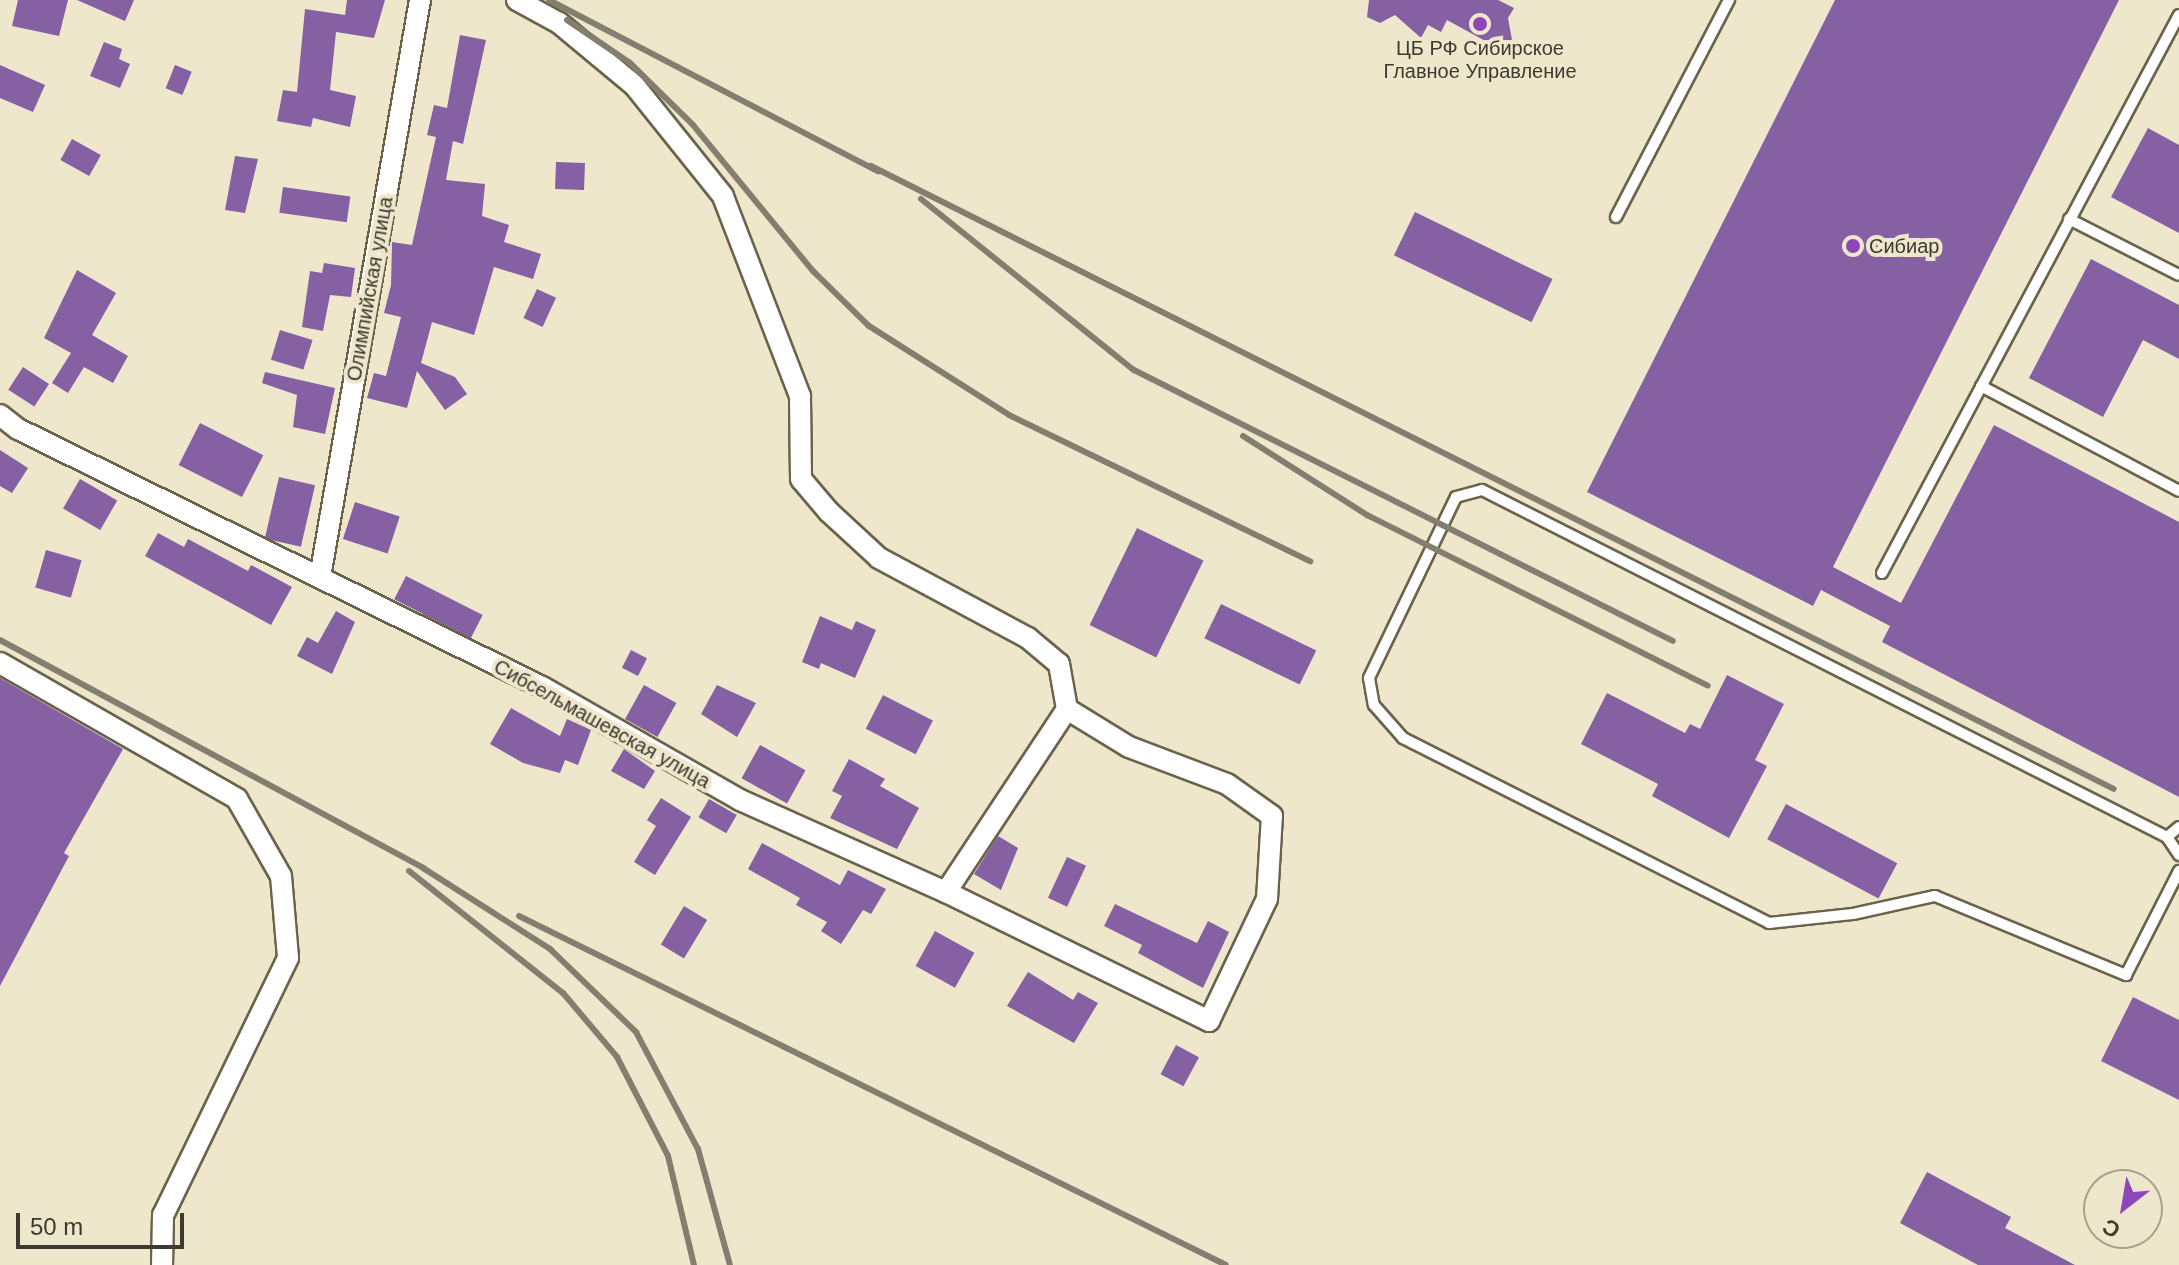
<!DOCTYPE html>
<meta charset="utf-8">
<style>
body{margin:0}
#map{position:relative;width:2179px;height:1265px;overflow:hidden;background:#efe7cc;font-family:Arial,sans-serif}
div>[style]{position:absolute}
.building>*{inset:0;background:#8560a3;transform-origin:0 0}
.roads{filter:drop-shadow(2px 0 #6a634c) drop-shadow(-2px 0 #6a634c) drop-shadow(0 2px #6a634c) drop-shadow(0 -2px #6a634c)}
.service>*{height:10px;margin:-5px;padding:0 5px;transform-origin:5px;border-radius:5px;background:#fff}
.minor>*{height:20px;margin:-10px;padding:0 10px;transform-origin:10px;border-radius:10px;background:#fff}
.rail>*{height:6px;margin:-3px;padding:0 3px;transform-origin:3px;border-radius:3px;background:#837e6d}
.dots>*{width:22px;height:22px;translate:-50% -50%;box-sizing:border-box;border:4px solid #efe7cc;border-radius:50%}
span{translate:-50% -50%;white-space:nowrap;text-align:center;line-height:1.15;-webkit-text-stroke:8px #efe7cc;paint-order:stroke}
.poi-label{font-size:20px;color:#3d3a2f}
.left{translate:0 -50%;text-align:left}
.street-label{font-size:20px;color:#3d3a2f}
.north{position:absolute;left:2083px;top:1169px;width:80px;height:80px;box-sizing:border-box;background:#efe7cc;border:2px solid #a8a28d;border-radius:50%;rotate:211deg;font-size:22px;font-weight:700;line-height:32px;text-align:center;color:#3d3a2f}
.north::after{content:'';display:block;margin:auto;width:28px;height:36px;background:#8c47bb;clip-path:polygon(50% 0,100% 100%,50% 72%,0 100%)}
.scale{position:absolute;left:16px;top:1213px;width:168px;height:36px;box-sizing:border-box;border:4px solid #3d3a2f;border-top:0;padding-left:10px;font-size:24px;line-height:28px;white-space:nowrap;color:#3d3a2f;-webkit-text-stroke:6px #efe7cc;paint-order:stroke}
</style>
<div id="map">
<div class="building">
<div style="clip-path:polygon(18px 0,68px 0,59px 36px,12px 26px)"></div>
<div style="clip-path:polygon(77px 0,134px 0,125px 21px)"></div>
<div style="clip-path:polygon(347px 0,385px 0,374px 38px,336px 32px,330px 90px,356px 96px,350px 127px,313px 118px,311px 127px,277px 121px,283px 90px,297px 92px,305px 9px,345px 15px)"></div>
<div style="clip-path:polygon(1369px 0,1498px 0,1514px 8px,1508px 18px,1512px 40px,1505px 49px,1498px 48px,1447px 20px,1441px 32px,1428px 25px,1421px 38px,1395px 15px,1380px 23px,1367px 17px)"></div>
<div style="clip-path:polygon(1835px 0,2119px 0,1833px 567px,1901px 603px,1994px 425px,2179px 522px,2179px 797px,1882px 642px,1890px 626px,1821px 590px,1813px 606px,1587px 492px)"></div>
<div style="clip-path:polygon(460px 35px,486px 40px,463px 144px,453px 141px,446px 180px,485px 184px,482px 216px,509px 225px,504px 242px,541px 254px,533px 279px,494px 267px,474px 335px,432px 322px,421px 363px,455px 377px,467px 394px,445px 410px,417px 371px,407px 408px,367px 398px,374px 373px,386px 376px,401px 317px,384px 313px,391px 285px,392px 242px,412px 245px,436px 137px,427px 135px,434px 105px,447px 108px)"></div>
<div style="clip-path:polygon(104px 42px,122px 49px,119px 59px,130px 64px,120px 88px,90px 76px)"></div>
<div style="clip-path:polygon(0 65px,45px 85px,33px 112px,0 98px)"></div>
<div style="left:175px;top:65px;width:18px;height:25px;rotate:22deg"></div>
<div style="clip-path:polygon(2148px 128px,2179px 145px,2179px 233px,2111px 197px)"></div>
<div style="left:72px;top:139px;width:33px;height:24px;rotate:29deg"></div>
<div style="clip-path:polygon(235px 156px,258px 159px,245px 213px,225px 210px)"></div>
<div style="left:556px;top:162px;width:29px;height:27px;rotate:2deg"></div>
<div style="left:283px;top:187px;width:68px;height:26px;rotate:8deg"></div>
<div style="left:1415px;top:212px;width:153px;height:48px;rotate:26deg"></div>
<div style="clip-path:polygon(2091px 259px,2179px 305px,2179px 359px,2143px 340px,2103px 417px,2029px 378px)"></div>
<div style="clip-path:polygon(324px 263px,355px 268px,351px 297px,330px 295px,323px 331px,302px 327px,310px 271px,322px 273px)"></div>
<div style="clip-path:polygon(77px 270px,116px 293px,92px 335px,128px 356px,113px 383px,84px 367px,68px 393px,52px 383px,71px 353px,44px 338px)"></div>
<div style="left:537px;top:289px;width:21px;height:32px;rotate:25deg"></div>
<div style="left:280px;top:330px;width:34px;height:31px;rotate:17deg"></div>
<div style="left:23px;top:367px;width:31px;height:27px;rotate:33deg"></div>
<div style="clip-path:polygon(265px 372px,335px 388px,325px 434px,293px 427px,297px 395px,262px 383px)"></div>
<div style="left:200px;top:423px;width:71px;height:47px;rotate:27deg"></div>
<div style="clip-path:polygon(0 450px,28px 468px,12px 493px,0 486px)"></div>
<div style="left:279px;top:477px;width:37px;height:63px;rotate:13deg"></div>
<div style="left:80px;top:479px;width:43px;height:34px;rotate:30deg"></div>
<div style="left:355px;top:502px;width:47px;height:39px;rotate:18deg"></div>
<div style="left:1137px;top:528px;width:74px;height:108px;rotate:26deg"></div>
<div style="clip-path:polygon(158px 533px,184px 547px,188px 539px,248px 571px,251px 565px,292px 587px,271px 625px,145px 556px)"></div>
<div style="left:46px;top:550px;width:37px;height:39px;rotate:16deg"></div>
<div style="left:406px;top:576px;width:86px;height:26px;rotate:27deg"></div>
<div style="left:1221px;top:604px;width:106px;height:38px;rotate:26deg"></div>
<div style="clip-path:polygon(336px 611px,355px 622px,332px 674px,297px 656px,307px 637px,318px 643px)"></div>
<div style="clip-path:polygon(820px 616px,852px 630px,856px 621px,876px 630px,855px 678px,821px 663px,819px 669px,802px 662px)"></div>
<div style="left:631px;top:650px;width:18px;height:20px;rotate:27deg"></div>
<div style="clip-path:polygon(1727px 675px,1784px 704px,1755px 760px,1767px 766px,1729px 838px,1652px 796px,1658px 784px,1581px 744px,1607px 693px,1685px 733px,1690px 724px,1700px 729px)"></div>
<div style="clip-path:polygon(0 678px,123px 749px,64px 853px,69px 856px,0 986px)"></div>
<div style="left:644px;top:685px;width:37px;height:39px;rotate:29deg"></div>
<div style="clip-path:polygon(717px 685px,756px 703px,737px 737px,701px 714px)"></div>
<div style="left:883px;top:695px;width:56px;height:38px;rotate:27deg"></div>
<div style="clip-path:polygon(511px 708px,560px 736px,567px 719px,591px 730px,578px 765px,565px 760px,560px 773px,523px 763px,490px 744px)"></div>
<div style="left:760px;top:745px;width:52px;height:38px;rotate:29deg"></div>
<div style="clip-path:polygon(624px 749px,655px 771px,644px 789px,611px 771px)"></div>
<div style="clip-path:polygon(849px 759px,885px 779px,880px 786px,919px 808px,897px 849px,830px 818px,842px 796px,832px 791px)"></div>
<div style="clip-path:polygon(661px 798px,691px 817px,655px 875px,634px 862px,656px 826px,647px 820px)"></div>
<div style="left:709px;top:799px;width:32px;height:21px;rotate:30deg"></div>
<div style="left:1786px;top:804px;width:126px;height:40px;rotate:28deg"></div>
<div style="clip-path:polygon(998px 836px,1018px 848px,1001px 890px,974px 874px)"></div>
<div style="clip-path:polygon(762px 843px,840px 885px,848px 870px,886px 889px,871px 914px,863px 910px,841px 944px,821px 931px,827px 922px,796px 905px,800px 898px,748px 869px)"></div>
<div style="left:1067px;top:857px;width:21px;height:45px;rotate:25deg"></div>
<div style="clip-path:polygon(1115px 904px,1197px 943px,1208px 921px,1229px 932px,1203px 988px,1138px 953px,1142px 945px,1104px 926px)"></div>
<div style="left:684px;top:906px;width:27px;height:45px;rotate:31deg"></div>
<div style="left:935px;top:931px;width:45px;height:40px;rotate:29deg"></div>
<div style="clip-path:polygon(1028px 972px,1073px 1000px,1078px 992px,1098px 1003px,1074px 1043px,1007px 1006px)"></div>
<div style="clip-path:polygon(2133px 997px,2179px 1020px,2179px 1100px,2101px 1061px)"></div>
<div style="left:1176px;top:1045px;width:26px;height:33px;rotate:28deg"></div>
<div style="clip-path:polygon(1927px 1172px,2011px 1217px,2005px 1228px,2075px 1265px,1978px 1265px,1900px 1223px)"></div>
</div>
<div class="roads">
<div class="service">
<div style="left:1616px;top:217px;width:245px;rotate:-62.5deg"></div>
<div style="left:2069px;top:219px;width:123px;rotate:27deg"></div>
<div style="left:1981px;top:386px;width:224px;rotate:27.9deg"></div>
<div style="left:1882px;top:573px;width:632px;rotate:-61.98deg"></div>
<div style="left:2179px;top:827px;width:16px;rotate:140deg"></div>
<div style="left:2167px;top:837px;width:768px;rotate:-153.13deg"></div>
<div style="left:1482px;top:490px;width:27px;rotate:165deg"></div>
<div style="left:1456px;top:497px;width:201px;rotate:115.7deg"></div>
<div style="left:1369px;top:678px;width:27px;rotate:80deg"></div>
<div style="left:1374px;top:705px;width:44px;rotate:48.7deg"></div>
<div style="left:1403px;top:738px;width:410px;rotate:26.8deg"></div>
<div style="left:1769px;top:923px;width:84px;rotate:-6.1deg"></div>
<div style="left:1853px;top:914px;width:84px;rotate:-12.4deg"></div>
<div style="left:1935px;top:896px;width:207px;rotate:22.5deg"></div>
<div style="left:2126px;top:975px;width:117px;rotate:-63deg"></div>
<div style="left:2167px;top:837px;width:22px;rotate:56deg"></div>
</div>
<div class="minor">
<div style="left:0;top:415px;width:23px;rotate:38deg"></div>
<div style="left:18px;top:429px;width:584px;rotate:26.21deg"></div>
<div style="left:542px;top:687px;width:228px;rotate:29.7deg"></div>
<div style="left:740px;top:800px;width:226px;rotate:24.1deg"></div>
<div style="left:946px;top:892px;width:293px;rotate:26.1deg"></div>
<div style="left:1209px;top:1021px;width:135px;rotate:-64.6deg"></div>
<div style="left:1267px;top:899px;width:83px;rotate:-86.6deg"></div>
<div style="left:1272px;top:816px;width:55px;rotate:-144.6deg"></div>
<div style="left:1227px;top:784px;width:105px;rotate:-159.3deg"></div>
<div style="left:1129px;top:747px;width:73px;rotate:-148.5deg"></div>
<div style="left:1067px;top:709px;width:46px;rotate:-100.1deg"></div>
<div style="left:1059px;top:664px;width:40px;rotate:-140deg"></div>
<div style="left:1028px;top:638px;width:169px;rotate:-151.8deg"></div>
<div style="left:879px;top:558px;width:68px;rotate:-137.4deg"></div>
<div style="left:829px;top:512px;width:43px;rotate:-130.3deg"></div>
<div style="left:801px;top:479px;width:83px;rotate:-90.7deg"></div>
<div style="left:800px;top:396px;width:214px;rotate:-111.1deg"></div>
<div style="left:723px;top:196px;width:141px;rotate:-128.7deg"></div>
<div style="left:635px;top:86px;width:99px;rotate:-140.3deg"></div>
<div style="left:559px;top:23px;width:48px;rotate:-151.3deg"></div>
<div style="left:320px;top:577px;width:586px;rotate:-80.17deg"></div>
<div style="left:0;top:663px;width:273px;rotate:29.8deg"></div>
<div style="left:237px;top:799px;width:89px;rotate:60.3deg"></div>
<div style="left:281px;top:876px;width:82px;rotate:85.1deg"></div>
<div style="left:288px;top:958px;width:286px;rotate:115.9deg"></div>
<div style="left:163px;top:1215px;width:50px;rotate:91.1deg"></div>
<div style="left:946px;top:892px;width:219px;rotate:-56.5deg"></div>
</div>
</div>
<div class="rail">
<div style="left:549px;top:0;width:371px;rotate:27.5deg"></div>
<div style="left:567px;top:20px;width:76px;rotate:34.3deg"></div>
<div style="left:630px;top:63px;width:88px;rotate:44.5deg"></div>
<div style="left:693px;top:125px;width:189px;rotate:50.6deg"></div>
<div style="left:813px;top:271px;width:78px;rotate:44.5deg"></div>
<div style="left:869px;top:326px;width:166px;rotate:32.4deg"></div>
<div style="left:1009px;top:415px;width:335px;rotate:25.9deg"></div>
<div style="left:871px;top:166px;width:1390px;rotate:26.62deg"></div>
<div style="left:921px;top:199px;width:273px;rotate:38.8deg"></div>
<div style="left:1134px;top:370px;width:603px;rotate:26.69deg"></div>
<div style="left:1243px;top:436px;width:147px;rotate:32.5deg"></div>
<div style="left:1367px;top:515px;width:381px;rotate:26.6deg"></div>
<div style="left:0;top:640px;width:481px;rotate:28.3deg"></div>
<div style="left:423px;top:868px;width:151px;rotate:32.5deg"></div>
<div style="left:550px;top:949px;width:120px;rotate:44deg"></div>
<div style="left:636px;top:1032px;width:132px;rotate:62.1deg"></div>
<div style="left:698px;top:1149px;width:120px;rotate:74.6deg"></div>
<div style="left:409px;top:871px;width:196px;rotate:38.4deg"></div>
<div style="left:563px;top:993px;width:84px;rotate:49.8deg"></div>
<div style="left:617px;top:1057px;width:111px;rotate:62.7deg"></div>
<div style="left:668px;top:1156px;width:112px;rotate:76.6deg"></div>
<div style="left:519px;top:916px;width:788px;rotate:26.27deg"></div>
</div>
<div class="dots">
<div style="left:1480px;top:24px;background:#8c47bb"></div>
<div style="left:1853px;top:246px;background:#8c47bb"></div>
</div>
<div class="poi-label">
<span style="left:1480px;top:60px">ЦБ РФ Сибирское<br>Главное Управление</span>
<span class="left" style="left:1869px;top:246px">Сибиар</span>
</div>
<div class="street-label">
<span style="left:370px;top:289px;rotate:-80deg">Олимпийская улица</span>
<span style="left:602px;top:724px;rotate:29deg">Сибсельмашевская улица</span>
</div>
<div class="north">С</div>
<div class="scale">50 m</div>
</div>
